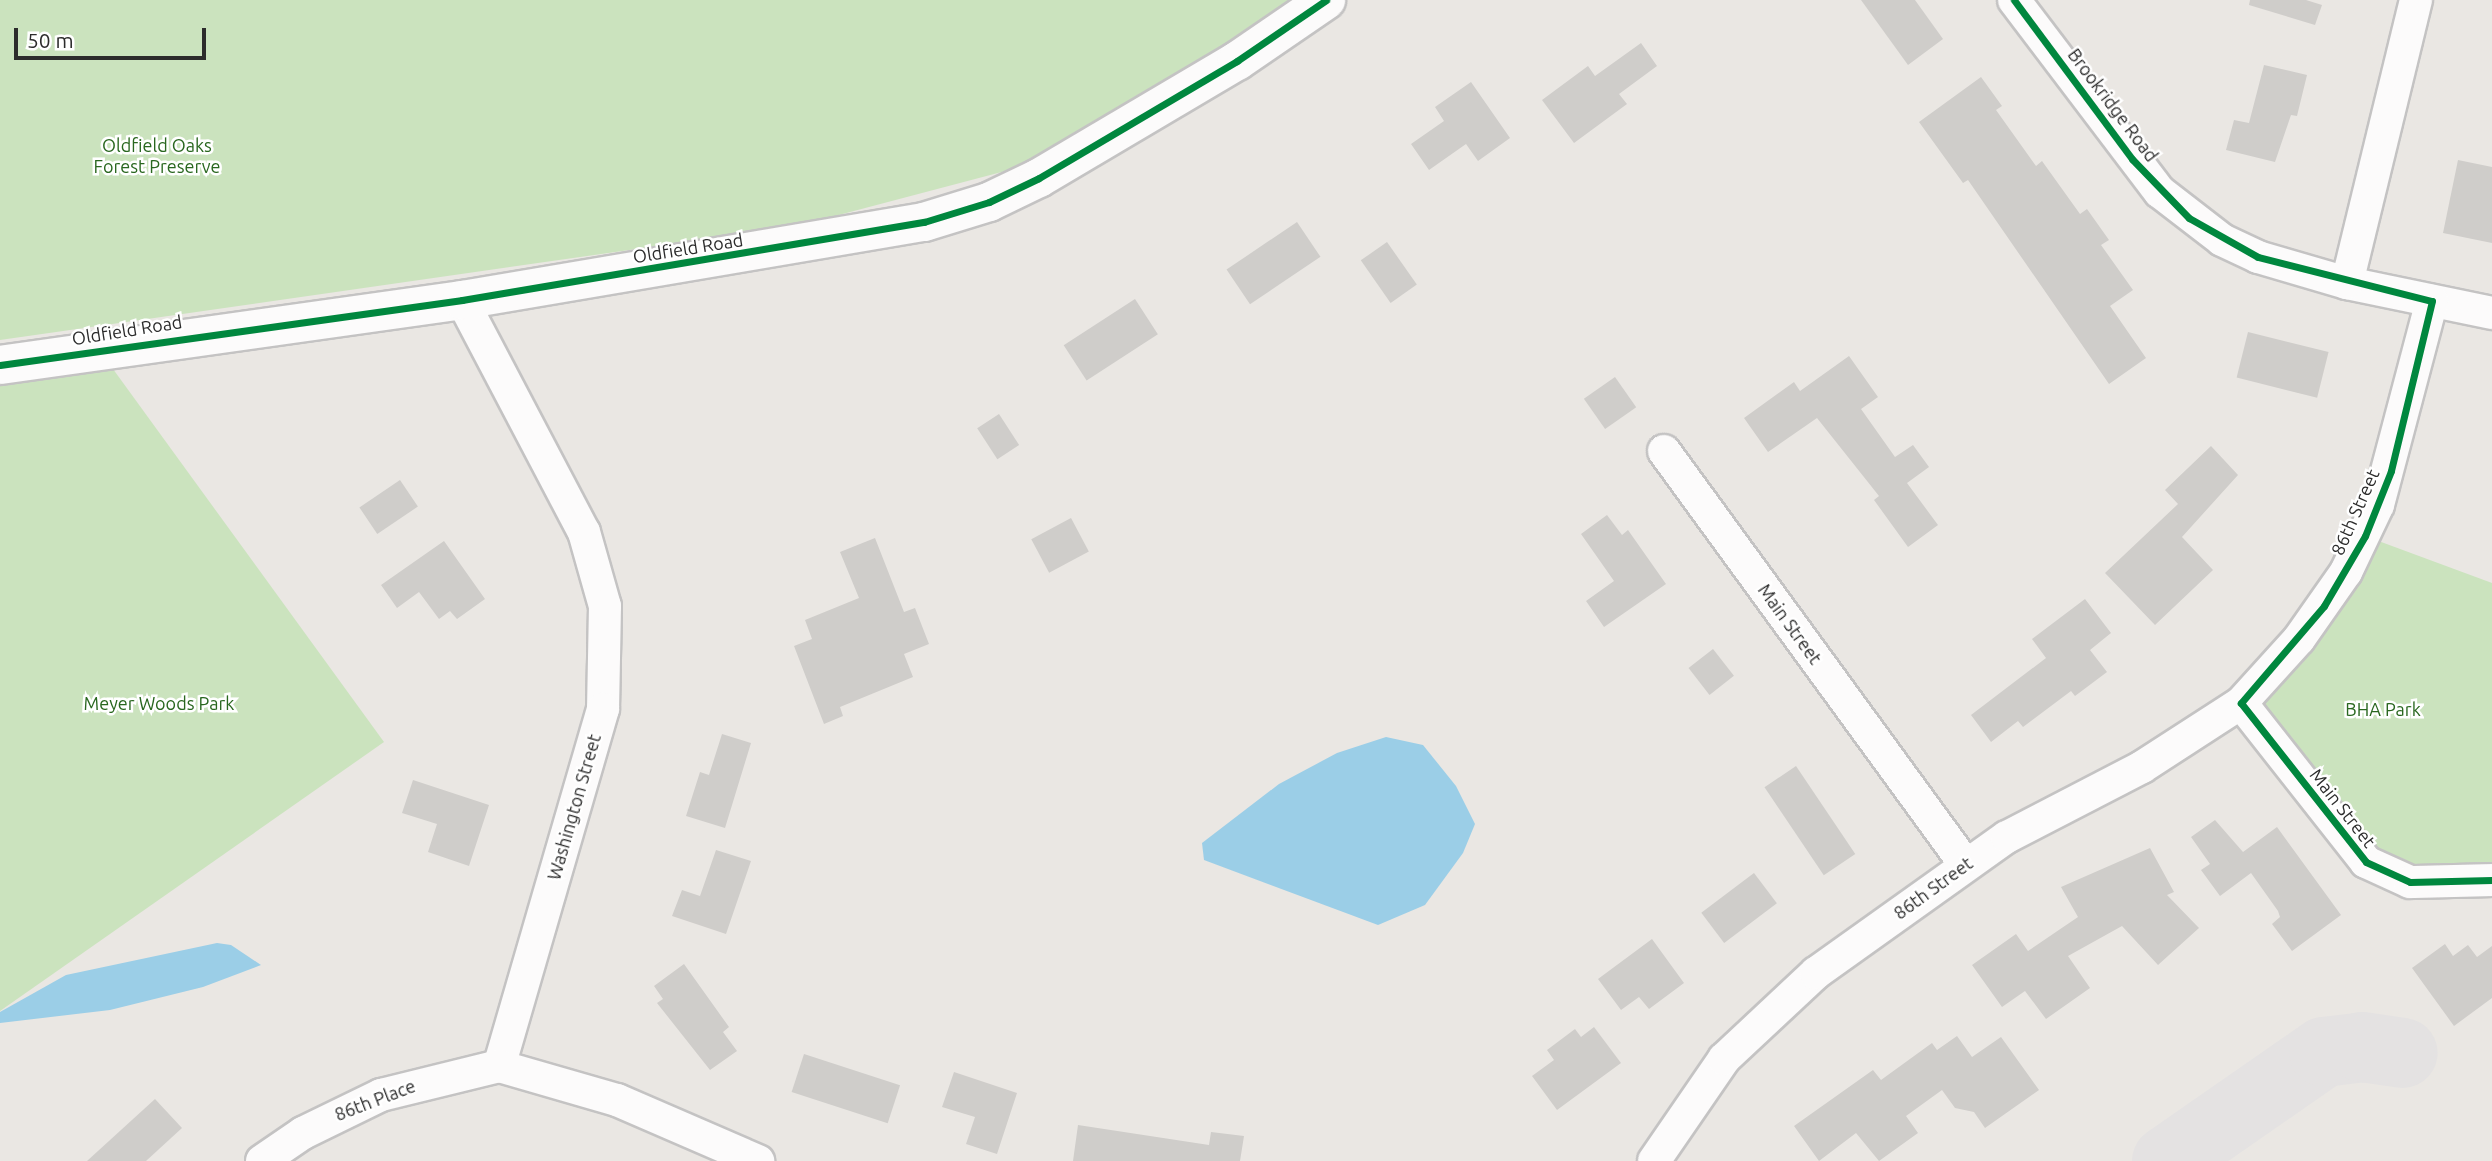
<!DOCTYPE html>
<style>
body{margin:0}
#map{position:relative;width:2492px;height:1161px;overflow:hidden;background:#eae7e3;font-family:Ubuntu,sans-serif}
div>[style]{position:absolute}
.green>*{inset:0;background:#cbe3be}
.water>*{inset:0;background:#9bcee7}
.taxiway>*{height:70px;margin:-35px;padding:0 35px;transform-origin:35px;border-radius:35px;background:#e4e2e2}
.building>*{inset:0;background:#cfcdca;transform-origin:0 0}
.roads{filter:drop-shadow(2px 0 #c4c3c3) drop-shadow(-2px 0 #c4c3c3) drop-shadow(0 2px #c4c3c3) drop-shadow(0 -2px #c4c3c3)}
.minor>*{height:32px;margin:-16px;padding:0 16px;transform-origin:16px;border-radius:16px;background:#fcfbfb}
.tertiary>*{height:38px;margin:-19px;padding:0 19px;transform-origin:19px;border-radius:19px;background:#fcfbfb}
.cycleway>*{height:7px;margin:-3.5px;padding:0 3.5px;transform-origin:3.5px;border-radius:3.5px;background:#00873e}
span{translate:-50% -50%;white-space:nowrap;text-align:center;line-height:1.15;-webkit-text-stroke:5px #fff;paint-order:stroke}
.street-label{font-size:18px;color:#2c2c2c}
.park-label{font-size:18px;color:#29671f}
.scale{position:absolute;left:14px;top:28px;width:192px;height:32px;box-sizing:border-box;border:4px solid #2c2c2c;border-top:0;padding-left:9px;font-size:21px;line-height:24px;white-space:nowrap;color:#2c2c2c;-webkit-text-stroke:5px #fff;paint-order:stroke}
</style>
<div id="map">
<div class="green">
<div style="clip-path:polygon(0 0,1293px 0,1159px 87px,1013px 169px,797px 226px,0 340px)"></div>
<div style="clip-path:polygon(105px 358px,384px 742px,0 1011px,0 374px)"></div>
<div style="clip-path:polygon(2365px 536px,2492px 583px,2492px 880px,2385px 874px,2241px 703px)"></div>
</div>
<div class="water">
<div style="clip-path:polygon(1386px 737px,1423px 745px,1456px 786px,1475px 824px,1463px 853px,1425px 905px,1378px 925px,1204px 860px,1202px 843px,1279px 784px,1337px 753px)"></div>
<div style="clip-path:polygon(217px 943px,231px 945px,261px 965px,203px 987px,110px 1010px,0 1023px,0 1012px,66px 975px)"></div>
</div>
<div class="taxiway">
<div style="left:2167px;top:1161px;width:191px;rotate:-34.8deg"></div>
<div style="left:2324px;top:1052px;width:38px;rotate:-7deg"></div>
<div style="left:2362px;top:1047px;width:41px;rotate:8.3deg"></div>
</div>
<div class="building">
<div style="clip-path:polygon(1861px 0,1915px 0,1943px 39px,1908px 65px)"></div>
<div style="clip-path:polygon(2250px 0,2306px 0,2322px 5px,2315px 25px,2249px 5px)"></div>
<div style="clip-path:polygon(1641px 43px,1657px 66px,1619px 94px,1627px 104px,1574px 143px,1542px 100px,1588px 66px,1595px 76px)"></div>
<div style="clip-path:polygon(2264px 65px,2307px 75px,2297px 116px,2291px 115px,2275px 162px,2226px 150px,2234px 120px,2249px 123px)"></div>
<div style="clip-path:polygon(1981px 77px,2002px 106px,1996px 110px,2036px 166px,2042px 161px,2080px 214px,2087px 209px,2109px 240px,2101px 245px,2133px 290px,2110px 306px,2146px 358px,2109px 384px,1968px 180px,1963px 183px,1919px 122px)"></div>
<div style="clip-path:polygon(1471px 82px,1510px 138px,1478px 161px,1466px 144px,1429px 170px,1411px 144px,1444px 121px,1435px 107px)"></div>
<div style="clip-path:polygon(2458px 160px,2492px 167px,2492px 243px,2443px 233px)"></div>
<div style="left:1297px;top:222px;width:42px;height:85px;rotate:56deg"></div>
<div style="left:1387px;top:242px;width:52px;height:32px;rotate:55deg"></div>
<div style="left:1135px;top:299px;width:42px;height:85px;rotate:57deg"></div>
<div style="left:2248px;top:332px;width:83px;height:47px;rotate:14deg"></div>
<div style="clip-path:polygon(1849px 356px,1878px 397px,1861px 409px,1895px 457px,1913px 445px,1929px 467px,1907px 483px,1938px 525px,1908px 547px,1874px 500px,1879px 496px,1817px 418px,1768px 452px,1744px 418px,1794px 382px,1800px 391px)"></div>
<div style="left:1615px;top:377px;width:37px;height:38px;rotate:55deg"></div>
<div style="left:999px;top:414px;width:37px;height:26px;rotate:57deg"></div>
<div style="clip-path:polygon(2211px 446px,2238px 475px,2182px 537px,2213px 570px,2155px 625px,2105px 573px,2178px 504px,2165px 490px)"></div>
<div style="left:400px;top:480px;width:32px;height:49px;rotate:56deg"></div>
<div style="clip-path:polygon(1607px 515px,1622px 535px,1628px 530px,1666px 584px,1604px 627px,1586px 601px,1614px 581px,1581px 534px)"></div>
<div style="left:1071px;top:518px;width:38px;height:45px;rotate:62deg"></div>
<div style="clip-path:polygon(875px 538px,904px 612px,915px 608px,929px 644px,904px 654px,913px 677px,840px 707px,843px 716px,824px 724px,794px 646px,812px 639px,805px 620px,859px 598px,840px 552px)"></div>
<div style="clip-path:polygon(444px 541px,485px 599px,457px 619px,450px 611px,439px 619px,419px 592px,397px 608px,381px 585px)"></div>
<div style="clip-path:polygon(2085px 599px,2111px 633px,2090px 650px,2107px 672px,2075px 696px,2071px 691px,2023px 727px,2018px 721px,1991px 742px,1971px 715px,2046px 658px,2032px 639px)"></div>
<div style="left:1713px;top:649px;width:34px;height:31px;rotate:52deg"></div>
<div style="clip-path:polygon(722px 734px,751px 743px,725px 828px,686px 816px,700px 772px,709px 775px)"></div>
<div style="left:1796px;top:766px;width:106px;height:38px;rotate:56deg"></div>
<div style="clip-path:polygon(413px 780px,489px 805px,469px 866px,428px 852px,437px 824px,402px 813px)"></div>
<div style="clip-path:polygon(2215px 820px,2243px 852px,2277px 827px,2341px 915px,2292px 951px,2272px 924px,2280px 917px,2278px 911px,2251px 873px,2220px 896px,2201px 870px,2210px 864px,2191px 837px)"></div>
<div style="clip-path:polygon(2150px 848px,2174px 892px,2167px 895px,2199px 928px,2158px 965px,2122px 926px,2068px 956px,2090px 988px,2046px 1019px,2025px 991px,2002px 1007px,1972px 965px,2016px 934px,2028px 951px,2078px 917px,2061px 887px)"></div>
<div style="clip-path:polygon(716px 850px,751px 861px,726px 934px,672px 916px,682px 890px,700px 896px)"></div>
<div style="left:1754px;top:873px;width:38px;height:66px;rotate:53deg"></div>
<div style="clip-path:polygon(1652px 939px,1684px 983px,1649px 1009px,1639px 997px,1621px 1010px,1598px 979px)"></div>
<div style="clip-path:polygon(2445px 944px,2453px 956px,2468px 945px,2477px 957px,2492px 946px,2492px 998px,2454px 1026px,2412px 968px)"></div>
<div style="clip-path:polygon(684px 964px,729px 1027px,723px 1032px,737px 1051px,710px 1070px,657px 1003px,663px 999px,654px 986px)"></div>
<div style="clip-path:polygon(1594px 1027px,1621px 1063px,1557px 1110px,1532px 1076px,1554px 1060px,1547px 1050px,1575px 1029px,1581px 1037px)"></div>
<div style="clip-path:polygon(1957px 1036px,1972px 1057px,2001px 1037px,2039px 1090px,1985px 1128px,1974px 1112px,1955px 1108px,1942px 1090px,1906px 1116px,1918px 1133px,1879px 1161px,1856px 1133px,1819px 1161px,1794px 1126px,1873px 1070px,1881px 1080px,1932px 1043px,1937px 1050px)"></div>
<div style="left:804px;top:1054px;width:101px;height:40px;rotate:18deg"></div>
<div style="clip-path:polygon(954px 1072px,1017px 1093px,997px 1154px,966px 1144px,975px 1117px,942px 1107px)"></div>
<div style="clip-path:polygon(155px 1099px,182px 1128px,146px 1161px,87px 1161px)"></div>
<div style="clip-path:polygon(1078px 1125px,1209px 1145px,1211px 1132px,1244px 1136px,1240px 1161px,1073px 1161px)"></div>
</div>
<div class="roads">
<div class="minor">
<div style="left:2014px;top:0;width:241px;rotate:52.8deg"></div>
<div style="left:2160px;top:192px;width:78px;rotate:37.7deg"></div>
<div style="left:2222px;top:240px;width:40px;rotate:25deg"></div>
<div style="left:2258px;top:257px;width:93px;rotate:16.3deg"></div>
<div style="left:2347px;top:283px;width:148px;rotate:11.7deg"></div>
<div style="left:2347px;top:283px;width:291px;rotate:-76.3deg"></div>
<div style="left:462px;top:300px;width:262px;rotate:62.3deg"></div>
<div style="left:584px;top:532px;width:77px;rotate:74.2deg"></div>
<div style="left:605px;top:606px;width:103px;rotate:91.1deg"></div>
<div style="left:603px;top:709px;width:372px;rotate:106.2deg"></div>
<div style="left:1664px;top:451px;width:511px;rotate:53.91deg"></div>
<div style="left:2241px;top:703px;width:202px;rotate:51.8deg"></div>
<div style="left:2366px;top:862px;width:48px;rotate:24.4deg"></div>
<div style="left:2410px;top:882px;width:82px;rotate:-1.4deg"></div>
<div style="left:262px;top:1161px;width:50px;rotate:-34.3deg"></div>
<div style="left:303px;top:1133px;width:87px;rotate:-26deg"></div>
<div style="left:381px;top:1095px;width:122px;rotate:-13.8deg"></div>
<div style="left:499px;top:1066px;width:123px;rotate:16.1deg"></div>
<div style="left:617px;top:1100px;width:154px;rotate:23.4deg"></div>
<div style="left:1654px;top:1161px;width:124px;rotate:-55.5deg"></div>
<div style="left:1724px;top:1059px;width:126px;rotate:-43.1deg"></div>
<div style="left:1816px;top:973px;width:234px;rotate:-35.5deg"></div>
<div style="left:2007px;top:837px;width:152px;rotate:-27.4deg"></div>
<div style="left:2142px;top:767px;width:118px;rotate:-32.9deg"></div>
<div style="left:2241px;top:703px;width:86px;rotate:-47.8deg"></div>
<div style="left:2299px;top:639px;width:82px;rotate:-55deg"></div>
<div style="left:2346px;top:572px;width:74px;rotate:-64.5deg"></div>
<div style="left:2378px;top:505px;width:211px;rotate:-75.2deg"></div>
</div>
<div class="tertiary">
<div style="left:0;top:365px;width:467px;rotate:-8deg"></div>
<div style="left:462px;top:300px;width:469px;rotate:-9.6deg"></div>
<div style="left:924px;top:222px;width:68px;rotate:-17.1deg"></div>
<div style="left:989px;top:202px;width:55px;rotate:-25.6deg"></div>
<div style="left:1039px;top:178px;width:230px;rotate:-30.6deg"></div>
<div style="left:1237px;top:61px;width:108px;rotate:-34.4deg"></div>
</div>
</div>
<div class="cycleway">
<div style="left:2014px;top:0;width:198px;rotate:53.4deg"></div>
<div style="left:2132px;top:159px;width:82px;rotate:46deg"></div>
<div style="left:2189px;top:218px;width:79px;rotate:29.5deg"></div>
<div style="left:2258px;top:257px;width:179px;rotate:14.2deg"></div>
<div style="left:2432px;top:301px;width:175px;rotate:103.6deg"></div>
<div style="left:2391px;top:471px;width:70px;rotate:111.8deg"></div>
<div style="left:2365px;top:536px;width:81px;rotate:120.4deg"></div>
<div style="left:2324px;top:606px;width:128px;rotate:130.6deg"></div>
<div style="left:2241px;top:703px;width:202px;rotate:51.8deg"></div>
<div style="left:2366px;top:862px;width:48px;rotate:24.4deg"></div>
<div style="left:2410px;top:882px;width:82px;rotate:-1.4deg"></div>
<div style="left:0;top:365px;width:467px;rotate:-8deg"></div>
<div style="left:462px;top:300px;width:469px;rotate:-9.6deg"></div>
<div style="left:924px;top:222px;width:68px;rotate:-17.1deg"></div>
<div style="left:989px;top:202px;width:55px;rotate:-25.6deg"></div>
<div style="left:1039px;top:178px;width:230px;rotate:-30.6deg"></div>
<div style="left:1237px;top:61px;width:108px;rotate:-34.4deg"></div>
</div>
<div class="street-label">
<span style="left:2113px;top:105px;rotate:53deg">Brookridge Road</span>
<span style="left:688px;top:248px;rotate:-9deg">Oldfield Road</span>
<span style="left:127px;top:330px;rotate:-9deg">Oldfield Road</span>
<span style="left:2355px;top:512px;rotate:-66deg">86th Street</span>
<span style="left:1790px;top:624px;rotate:54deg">Main Street</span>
<span style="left:574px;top:807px;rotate:-74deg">Washington Street</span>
<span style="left:2343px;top:808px;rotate:52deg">Main Street</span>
<span style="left:1933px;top:888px;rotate:-36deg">86th Street</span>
<span style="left:375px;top:1100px;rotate:-21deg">86th Place</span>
</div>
<div class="park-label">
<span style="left:157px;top:156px">Oldfield Oaks<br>Forest Preserve</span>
<span style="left:159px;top:703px">Meyer Woods Park</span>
<span style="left:2383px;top:709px">BHA Park</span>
</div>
<div class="scale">50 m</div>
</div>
